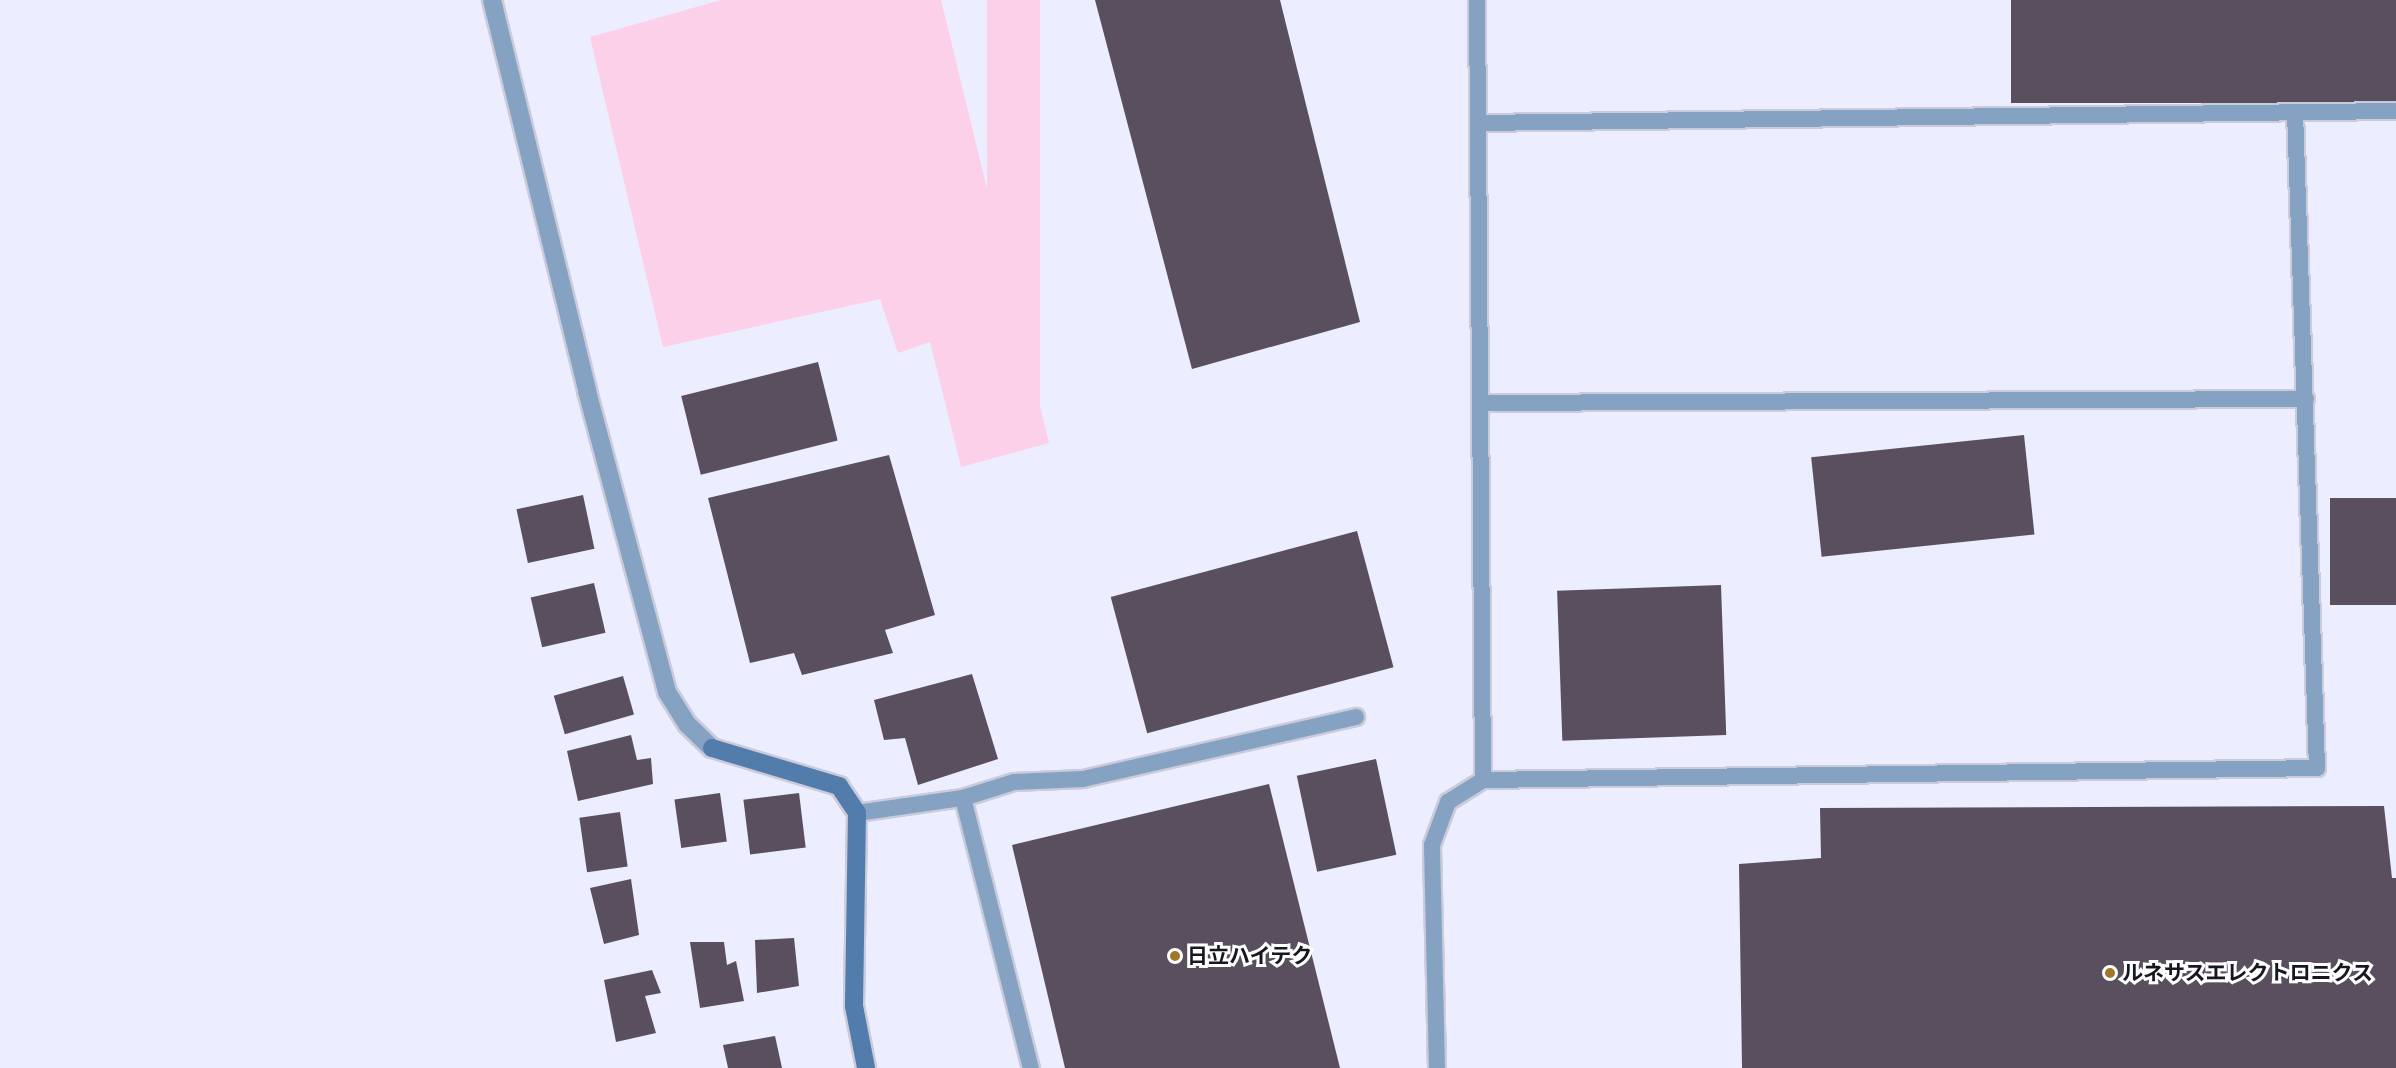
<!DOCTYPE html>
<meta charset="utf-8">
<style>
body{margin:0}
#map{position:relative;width:2396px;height:1068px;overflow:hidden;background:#ecedff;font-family:"Zilla Slab","Noto Sans JP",serif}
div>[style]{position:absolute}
.green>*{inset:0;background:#fdd0e9;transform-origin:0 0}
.building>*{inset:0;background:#594f5f;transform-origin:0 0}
.roads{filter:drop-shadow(2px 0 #cacbdb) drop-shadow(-2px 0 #cacbdb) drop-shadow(0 2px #cacbdb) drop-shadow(0 -2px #cacbdb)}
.lane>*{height:16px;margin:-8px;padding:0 8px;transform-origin:8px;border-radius:8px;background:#85a2c3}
.street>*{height:18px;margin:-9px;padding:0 9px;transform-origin:9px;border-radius:9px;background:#85a2c3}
.secondary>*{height:18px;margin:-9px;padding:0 9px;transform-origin:9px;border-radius:9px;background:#517cac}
.dots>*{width:16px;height:16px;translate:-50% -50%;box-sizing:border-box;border:3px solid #fff;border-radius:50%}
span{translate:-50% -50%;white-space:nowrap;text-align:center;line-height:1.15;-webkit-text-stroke:6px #fff;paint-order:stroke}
.poi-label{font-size:21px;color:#17171f;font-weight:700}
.left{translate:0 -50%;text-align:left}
</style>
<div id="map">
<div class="green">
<div style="clip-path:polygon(721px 0,941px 0,1049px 443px,961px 467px,930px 342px,898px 353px,880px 299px,663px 347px,590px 37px)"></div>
<div style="left:987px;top:0;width:53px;height:446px"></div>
</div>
<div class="building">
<div style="clip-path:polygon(1095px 0,1280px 0,1360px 322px,1192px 369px)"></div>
<div style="left:2011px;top:0;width:385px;height:103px"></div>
<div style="left:818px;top:362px;width:81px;height:141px;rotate:76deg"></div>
<div style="left:2024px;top:435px;width:100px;height:214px;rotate:84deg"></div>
<div style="clip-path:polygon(889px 455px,935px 615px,885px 630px,893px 653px,802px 675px,794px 653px,750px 663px,708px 498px)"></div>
<div style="left:583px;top:495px;width:55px;height:68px;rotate:78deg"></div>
<div style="left:2396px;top:498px;width:107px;height:66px;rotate:90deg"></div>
<div style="left:1357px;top:531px;width:141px;height:255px;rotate:75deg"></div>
<div style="left:594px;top:583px;width:51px;height:65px;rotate:77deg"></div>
<div style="left:1721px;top:585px;width:150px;height:164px;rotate:88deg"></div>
<div style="clip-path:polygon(972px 674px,998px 759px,918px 785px,905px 738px,884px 740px,874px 700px)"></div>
<div style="left:623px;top:676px;width:40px;height:72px;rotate:74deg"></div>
<div style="clip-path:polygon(631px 735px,637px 760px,651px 758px,653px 784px,578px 801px,567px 751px)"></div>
<div style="left:1376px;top:759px;width:98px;height:81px;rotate:78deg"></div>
<div style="clip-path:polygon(1269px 784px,1340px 1068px,1065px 1068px,1012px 845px)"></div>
<div style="left:720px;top:793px;width:49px;height:46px;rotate:82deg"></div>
<div style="left:799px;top:793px;width:55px;height:56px;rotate:83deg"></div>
<div style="clip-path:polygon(2384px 806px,2392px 878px,2396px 878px,2396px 1068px,1742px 1068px,1739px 864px,1821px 858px,1820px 808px)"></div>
<div style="left:620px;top:812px;width:55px;height:41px;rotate:82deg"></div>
<div style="clip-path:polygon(631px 879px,639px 935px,604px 944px,590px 888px)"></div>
<div style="clip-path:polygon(794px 938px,799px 986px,757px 993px,755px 940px)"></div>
<div style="clip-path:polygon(690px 942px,724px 942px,727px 965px,736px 961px,744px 1001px,700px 1008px)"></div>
<div style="clip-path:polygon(652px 970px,661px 993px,645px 996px,656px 1033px,616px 1042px,604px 980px)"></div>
<div style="clip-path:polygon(775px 1036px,782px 1068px,728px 1068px,723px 1045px)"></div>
</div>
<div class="roads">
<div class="lane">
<div style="left:1477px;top:0;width:780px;rotate:89.56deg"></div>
<div style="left:1478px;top:123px;width:918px;rotate:-0.75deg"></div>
<div style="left:1480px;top:403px;width:826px;rotate:-0.28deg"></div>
<div style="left:963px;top:798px;width:278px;rotate:75.9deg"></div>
<div style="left:857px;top:813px;width:107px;rotate:-8.1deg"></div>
<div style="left:963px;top:798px;width:53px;rotate:-17.4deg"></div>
<div style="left:1014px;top:782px;width:69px;rotate:-2.5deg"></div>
<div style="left:1083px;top:779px;width:280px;rotate:-12.8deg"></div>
<div style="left:1437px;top:1068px;width:223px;rotate:-91.3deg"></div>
<div style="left:1432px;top:845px;width:46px;rotate:-69.6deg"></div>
<div style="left:1448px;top:802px;width:41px;rotate:-32.2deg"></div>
<div style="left:1483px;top:780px;width:834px;rotate:-0.82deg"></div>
<div style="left:2317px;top:768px;width:655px;rotate:-91.92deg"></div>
</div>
<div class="street">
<div style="left:492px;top:0;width:402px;rotate:76.3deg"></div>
<div style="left:587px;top:391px;width:311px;rotate:75.1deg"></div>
<div style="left:667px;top:692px;width:39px;rotate:58deg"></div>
<div style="left:688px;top:725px;width:33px;rotate:44deg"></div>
</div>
<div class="secondary">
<div style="left:712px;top:748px;width:133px;rotate:16.7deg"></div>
<div style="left:839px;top:786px;width:32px;rotate:56deg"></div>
<div style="left:857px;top:813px;width:193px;rotate:90.9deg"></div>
<div style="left:854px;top:1006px;width:63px;rotate:79deg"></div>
</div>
</div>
<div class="dots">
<div style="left:1175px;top:956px;background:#a27627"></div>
<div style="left:2110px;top:973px;background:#a27627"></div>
</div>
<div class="poi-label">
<span class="left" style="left:1187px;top:956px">日立ハイテク</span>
<span class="left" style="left:2122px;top:973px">ルネサスエレクトロニクス</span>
</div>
</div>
